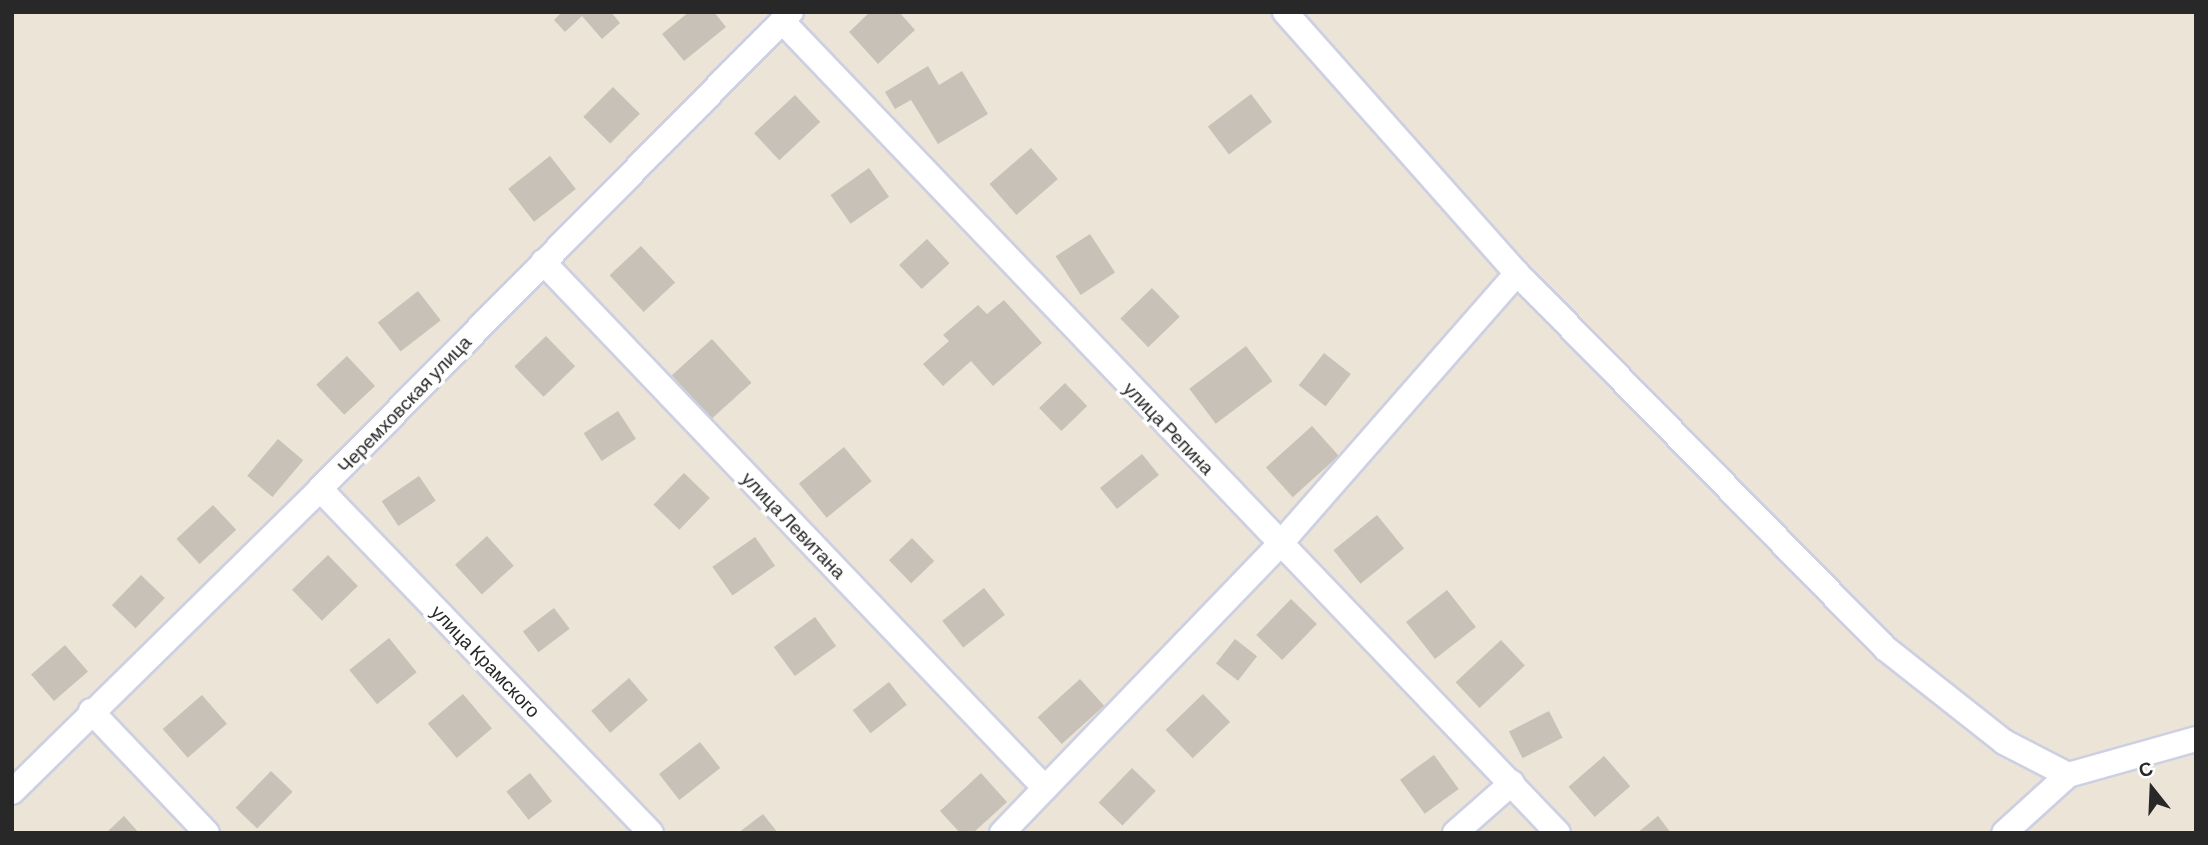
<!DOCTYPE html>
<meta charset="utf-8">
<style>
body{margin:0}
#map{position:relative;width:2208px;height:845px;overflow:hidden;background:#ece4d7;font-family:Barlow,sans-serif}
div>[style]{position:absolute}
.building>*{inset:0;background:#c7c1b7;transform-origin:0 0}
.roads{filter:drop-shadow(2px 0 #cdd0e2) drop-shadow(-2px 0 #cdd0e2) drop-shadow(0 2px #cdd0e2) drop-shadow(0 -2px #cdd0e2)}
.street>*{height:24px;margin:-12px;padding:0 12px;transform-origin:12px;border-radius:12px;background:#fff}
span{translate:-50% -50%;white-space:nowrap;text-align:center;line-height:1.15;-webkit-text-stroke:7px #fff;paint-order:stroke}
.street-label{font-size:19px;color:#282828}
.frame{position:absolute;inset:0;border:14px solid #282828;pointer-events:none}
.north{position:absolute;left:2117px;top:754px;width:70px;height:70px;-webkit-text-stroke:5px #fff;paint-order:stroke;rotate:342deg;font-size:19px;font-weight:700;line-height:28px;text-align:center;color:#282828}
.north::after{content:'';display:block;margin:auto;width:24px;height:32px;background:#282828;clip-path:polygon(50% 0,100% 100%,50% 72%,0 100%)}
</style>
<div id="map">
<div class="building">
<div style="clip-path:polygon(562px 12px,611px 12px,620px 23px,602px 39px,582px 16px,565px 32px,554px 20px)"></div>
<div style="clip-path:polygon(689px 12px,714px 12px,726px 27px,684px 61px,662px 34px)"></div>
<div style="clip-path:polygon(870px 12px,899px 12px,915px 30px,878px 64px,849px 32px)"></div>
<div style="clip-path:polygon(928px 66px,939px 85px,962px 71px,988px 114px,938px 144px,911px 100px,895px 109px,885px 92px)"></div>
<div style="left:613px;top:87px;width:38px;height:42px;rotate:45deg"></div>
<div style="left:1251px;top:94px;width:35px;height:54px;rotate:53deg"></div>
<div style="left:795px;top:95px;width:37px;height:56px;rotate:47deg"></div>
<div style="left:1031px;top:148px;width:41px;height:55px;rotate:49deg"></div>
<div style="left:550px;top:156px;width:42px;height:53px;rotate:52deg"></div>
<div style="left:869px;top:168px;width:35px;height:47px;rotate:55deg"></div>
<div style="left:1090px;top:234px;width:46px;height:41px;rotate:57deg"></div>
<div style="left:927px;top:239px;width:33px;height:38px;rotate:47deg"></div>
<div style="left:641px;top:246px;width:50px;height:43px;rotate:47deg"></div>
<div style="left:1152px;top:288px;width:40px;height:44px;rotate:46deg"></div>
<div style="left:418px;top:291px;width:37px;height:51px;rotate:52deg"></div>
<div style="clip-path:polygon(1004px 300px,1042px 343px,993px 386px,971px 361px,943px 386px,923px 364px,949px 341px,943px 335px,978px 305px,987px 314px)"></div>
<div style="left:546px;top:336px;width:42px;height:44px;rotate:46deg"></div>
<div style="left:712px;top:339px;width:59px;height:54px;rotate:48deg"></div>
<div style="left:1246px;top:346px;width:44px;height:71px;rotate:53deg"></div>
<div style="left:1324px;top:353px;width:34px;height:41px;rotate:38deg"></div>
<div style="left:347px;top:356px;width:41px;height:42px;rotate:47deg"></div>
<div style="left:1065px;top:383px;width:32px;height:36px;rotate:46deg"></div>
<div style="left:618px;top:411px;width:33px;height:41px;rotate:57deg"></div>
<div style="left:1312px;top:426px;width:40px;height:62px;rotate:48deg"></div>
<div style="left:278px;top:439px;width:33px;height:48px;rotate:40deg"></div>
<div style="left:844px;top:447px;width:44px;height:58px;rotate:51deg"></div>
<div style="left:1142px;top:454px;width:27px;height:54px;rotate:51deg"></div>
<div style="left:684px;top:473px;width:36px;height:44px;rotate:44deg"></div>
<div style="left:419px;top:476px;width:30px;height:45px;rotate:56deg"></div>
<div style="left:213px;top:505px;width:34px;height:50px;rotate:47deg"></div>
<div style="left:1377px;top:515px;width:43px;height:56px;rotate:51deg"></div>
<div style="left:487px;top:536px;width:40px;height:43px;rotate:48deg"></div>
<div style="left:755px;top:537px;width:35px;height:52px;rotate:55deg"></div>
<div style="left:912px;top:538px;width:32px;height:32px;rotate:46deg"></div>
<div style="left:328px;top:555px;width:43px;height:50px;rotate:46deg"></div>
<div style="left:141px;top:575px;width:33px;height:42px;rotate:44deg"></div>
<div style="left:984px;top:588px;width:34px;height:53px;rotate:52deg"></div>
<div style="left:1447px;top:590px;width:47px;height:52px;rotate:52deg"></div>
<div style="left:1291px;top:599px;width:36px;height:50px;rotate:44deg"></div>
<div style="left:554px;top:608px;width:26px;height:39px;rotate:53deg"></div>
<div style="left:815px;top:617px;width:36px;height:51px;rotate:54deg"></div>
<div style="left:389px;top:638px;width:44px;height:51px;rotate:51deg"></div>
<div style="left:1235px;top:639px;width:28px;height:31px;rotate:38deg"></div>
<div style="left:1501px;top:640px;width:35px;height:62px;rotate:47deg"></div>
<div style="left:65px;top:645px;width:35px;height:45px;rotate:49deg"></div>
<div style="left:629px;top:678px;width:29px;height:50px;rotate:49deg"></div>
<div style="left:1080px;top:679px;width:36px;height:57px;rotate:48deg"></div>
<div style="left:889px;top:682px;width:29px;height:46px;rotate:52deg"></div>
<div style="left:463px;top:694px;width:45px;height:46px;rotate:50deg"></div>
<div style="left:1203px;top:694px;width:39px;height:52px;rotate:46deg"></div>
<div style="left:202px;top:695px;width:38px;height:52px;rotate:49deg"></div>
<div style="left:1549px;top:711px;width:30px;height:45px;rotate:63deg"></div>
<div style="left:700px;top:742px;width:33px;height:52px;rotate:52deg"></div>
<div style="left:1434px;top:755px;width:42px;height:42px;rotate:54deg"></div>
<div style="left:1604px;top:756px;width:40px;height:47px;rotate:49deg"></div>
<div style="left:1132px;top:768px;width:33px;height:48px;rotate:44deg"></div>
<div style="left:271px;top:771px;width:30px;height:51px;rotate:44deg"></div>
<div style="left:530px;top:773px;width:36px;height:30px;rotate:52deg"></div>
<div style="clip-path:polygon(981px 773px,1007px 802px,973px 833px,960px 833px,940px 811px)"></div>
<div style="clip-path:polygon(763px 814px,778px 833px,738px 833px)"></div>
<div style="clip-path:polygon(124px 816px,139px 833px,106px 833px)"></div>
<div style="clip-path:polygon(1658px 816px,1671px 833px,1637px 833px)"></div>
</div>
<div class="roads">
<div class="street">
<div style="left:1285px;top:12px;width:349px;rotate:48.4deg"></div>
<div style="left:1517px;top:273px;width:525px;rotate:45.54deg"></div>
<div style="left:1885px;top:648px;width:152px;rotate:38.3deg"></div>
<div style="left:2004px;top:742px;width:72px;rotate:27.3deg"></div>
<div style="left:2068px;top:775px;width:86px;rotate:137.8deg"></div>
<div style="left:782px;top:21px;width:1123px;rotate:46.3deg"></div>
<div style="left:543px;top:262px;width:727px;rotate:46.34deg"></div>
<div style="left:320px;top:489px;width:477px;rotate:46.1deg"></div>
<div style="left:91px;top:711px;width:168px;rotate:46.4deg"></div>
<div style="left:2068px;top:775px;width:133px;rotate:-15.7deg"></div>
<div style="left:12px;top:792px;width:432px;rotate:-44.5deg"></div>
<div style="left:320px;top:489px;width:670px;rotate:-45.36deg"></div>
<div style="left:1002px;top:833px;width:401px;rotate:-46.1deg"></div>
<div style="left:1280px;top:544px;width:360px;rotate:-48.8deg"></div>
<div style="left:1455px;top:833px;width:76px;rotate:-41.3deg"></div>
</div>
</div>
<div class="street-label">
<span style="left:404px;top:404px;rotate:-46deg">Черемховская улица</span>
<span style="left:1169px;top:428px;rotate:46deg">улица Репина</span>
<span style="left:794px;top:525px;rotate:46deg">улица Левитана</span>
<span style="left:486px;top:661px;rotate:46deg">улица Крамского</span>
</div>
<div class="frame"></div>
<div class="north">С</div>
</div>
